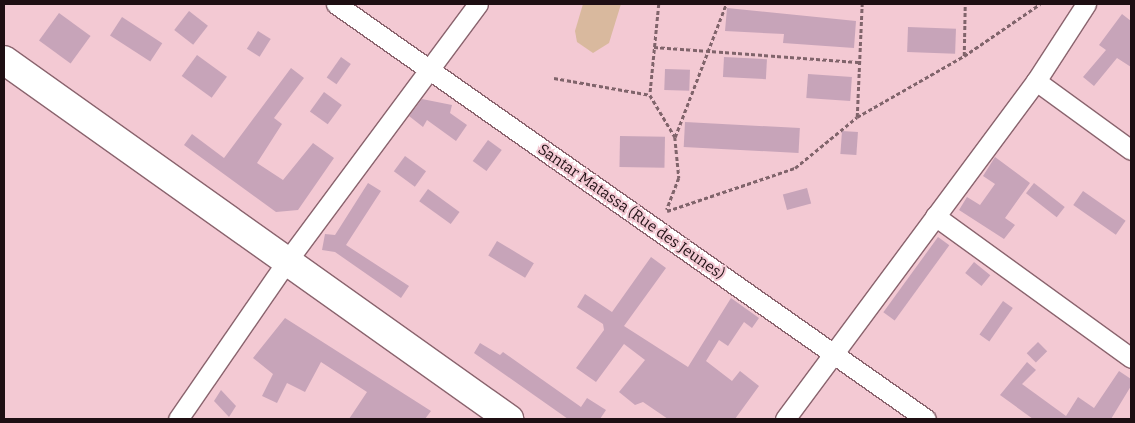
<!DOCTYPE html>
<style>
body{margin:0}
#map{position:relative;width:1135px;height:423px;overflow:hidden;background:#f3c9d3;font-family:Bitter,serif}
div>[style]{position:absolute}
.green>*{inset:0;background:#d9b99e}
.building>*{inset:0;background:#c7a4b9;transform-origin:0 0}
.path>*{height:2.5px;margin-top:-1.25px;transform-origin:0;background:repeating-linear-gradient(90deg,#80646b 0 4px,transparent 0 6.5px)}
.roads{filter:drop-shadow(1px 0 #8a646e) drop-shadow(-1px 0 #8a646e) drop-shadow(0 1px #8a646e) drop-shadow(0 -1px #8a646e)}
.minor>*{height:19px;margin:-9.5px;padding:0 9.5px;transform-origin:9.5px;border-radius:9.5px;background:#fff}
.highway>*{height:28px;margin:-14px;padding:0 14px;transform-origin:14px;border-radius:14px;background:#fff}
span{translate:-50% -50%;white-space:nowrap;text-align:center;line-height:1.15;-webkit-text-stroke:4px #f3c9d3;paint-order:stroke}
.street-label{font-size:15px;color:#1e0f13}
.frame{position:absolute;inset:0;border:5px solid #1e0f13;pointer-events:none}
</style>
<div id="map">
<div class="green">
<div style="clip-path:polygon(583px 4px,621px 4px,609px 43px,593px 53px,577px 42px,575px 31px)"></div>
</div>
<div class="building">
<div style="clip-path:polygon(727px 8px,856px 21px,854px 48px,783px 43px,784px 34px,725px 31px)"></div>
<div style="left:189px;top:11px;width:24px;height:24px;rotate:38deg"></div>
<div style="left:59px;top:13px;width:39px;height:34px;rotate:36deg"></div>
<div style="clip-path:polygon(1122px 14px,1131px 21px,1131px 67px,1117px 58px,1094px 86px,1083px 77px,1106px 50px,1099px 45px)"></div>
<div style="left:122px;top:17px;width:48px;height:22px;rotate:33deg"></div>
<div style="left:908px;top:27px;width:48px;height:25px;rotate:2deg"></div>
<div style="left:258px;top:31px;width:15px;height:21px;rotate:32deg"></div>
<div style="left:197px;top:55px;width:37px;height:26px;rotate:36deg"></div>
<div style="left:341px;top:57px;width:12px;height:25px;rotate:35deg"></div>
<div style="left:724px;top:57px;width:43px;height:20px;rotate:3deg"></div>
<div style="clip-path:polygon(291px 68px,304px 78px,274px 118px,282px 124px,257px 163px,283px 180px,313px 143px,334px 158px,298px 210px,276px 212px,184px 145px,192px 134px,224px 158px)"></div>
<div style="left:665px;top:69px;width:25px;height:21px;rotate:2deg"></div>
<div style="left:808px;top:74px;width:44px;height:24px;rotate:4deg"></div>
<div style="left:324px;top:92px;width:22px;height:24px;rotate:36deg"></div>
<div style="clip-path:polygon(422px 99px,452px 105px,450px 113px,467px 125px,456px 141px,427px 120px,423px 127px,409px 116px)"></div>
<div style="left:685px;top:122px;width:115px;height:25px;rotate:3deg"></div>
<div style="left:842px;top:131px;width:16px;height:23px;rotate:4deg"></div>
<div style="left:620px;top:136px;width:45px;height:31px;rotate:1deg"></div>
<div style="left:488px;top:140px;width:17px;height:26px;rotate:36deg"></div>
<div style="left:405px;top:156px;width:26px;height:19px;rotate:36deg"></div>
<div style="clip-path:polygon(995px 157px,1030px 183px,1005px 218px,1015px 225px,1004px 239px,959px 210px,967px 197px,980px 205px,995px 184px,983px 176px)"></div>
<div style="clip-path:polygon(368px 183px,381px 191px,346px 245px,409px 286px,401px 298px,335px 252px,322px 250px,325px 234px,335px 235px)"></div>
<div style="left:1034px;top:183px;width:39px;height:13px;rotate:38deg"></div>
<div style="left:807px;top:188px;width:16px;height:25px;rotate:75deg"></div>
<div style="left:428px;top:189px;width:39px;height:15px;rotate:36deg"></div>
<div style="left:1083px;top:191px;width:52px;height:17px;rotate:35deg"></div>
<div style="left:938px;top:237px;width:14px;height:93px;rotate:36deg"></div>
<div style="left:497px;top:241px;width:43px;height:17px;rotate:31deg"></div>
<div style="clip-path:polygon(651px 257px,666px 268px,624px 326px,688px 367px,731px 298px,759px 318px,752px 328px,744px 322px,728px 346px,719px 340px,706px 361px,732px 381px,740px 371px,759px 386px,735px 419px,668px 419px,643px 402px,635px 405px,619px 392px,645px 360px,624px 344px,596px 382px,576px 368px,604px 330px,603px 324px,577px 307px,585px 294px,612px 312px)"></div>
<div style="left:974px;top:262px;width:21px;height:14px;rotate:39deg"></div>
<div style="left:1003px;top:301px;width:12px;height:41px;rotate:35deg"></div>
<div style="clip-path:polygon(285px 318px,431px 411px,425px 419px,349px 419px,367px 392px,321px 362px,305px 392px,287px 383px,277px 403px,262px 396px,273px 374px,253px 358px)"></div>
<div style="left:1038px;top:342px;width:13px;height:16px;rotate:45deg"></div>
<div style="clip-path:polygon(480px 343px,500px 355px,503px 352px,581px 407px,587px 398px,606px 410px,600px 419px,568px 419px,474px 353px)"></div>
<div style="clip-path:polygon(1027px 362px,1036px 370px,1022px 384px,1066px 416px,1078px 397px,1094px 408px,1119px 371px,1131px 379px,1131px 386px,1111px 419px,1033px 419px,1000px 395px)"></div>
<div style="clip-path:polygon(221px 390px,236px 406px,229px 417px,214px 401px)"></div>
</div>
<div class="path">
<div style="left:659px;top:4px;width:91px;rotate:95.6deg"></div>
<div style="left:650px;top:95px;width:49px;rotate:59.2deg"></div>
<div style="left:675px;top:137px;width:41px;rotate:84.4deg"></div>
<div style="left:679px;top:178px;width:34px;rotate:111deg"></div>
<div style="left:654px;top:47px;width:207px;rotate:4.2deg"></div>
<div style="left:964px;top:56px;width:92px;rotate:-34.4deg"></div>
<div style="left:554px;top:78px;width:97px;rotate:10deg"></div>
<div style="left:857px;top:117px;width:123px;rotate:-29.7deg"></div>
<div style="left:964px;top:56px;width:52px;rotate:-88.9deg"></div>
<div style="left:675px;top:137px;width:142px;rotate:-69deg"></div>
<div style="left:667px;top:211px;width:135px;rotate:-18.6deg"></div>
<div style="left:795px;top:168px;width:80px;rotate:-39.4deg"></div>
<div style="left:857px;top:117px;width:113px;rotate:-87.5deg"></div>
</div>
<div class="roads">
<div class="minor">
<div style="left:336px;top:4px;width:721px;rotate:35.12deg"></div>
<div style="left:1036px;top:81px;width:117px;rotate:36deg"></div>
<div style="left:935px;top:216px;width:242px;rotate:35.9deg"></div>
<div style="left:178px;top:419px;width:192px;rotate:-55.4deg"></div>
<div style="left:287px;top:261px;width:320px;rotate:-53.4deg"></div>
<div style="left:785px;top:419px;width:421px;rotate:-53.4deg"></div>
<div style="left:1036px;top:81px;width:92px;rotate:-57deg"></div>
</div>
<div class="highway">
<div style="left:4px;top:60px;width:620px;rotate:35.41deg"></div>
</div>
</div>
<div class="street-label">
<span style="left:631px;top:212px;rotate:35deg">Santar Matassa (Rue des Jeunes)</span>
</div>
<div class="frame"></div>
</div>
